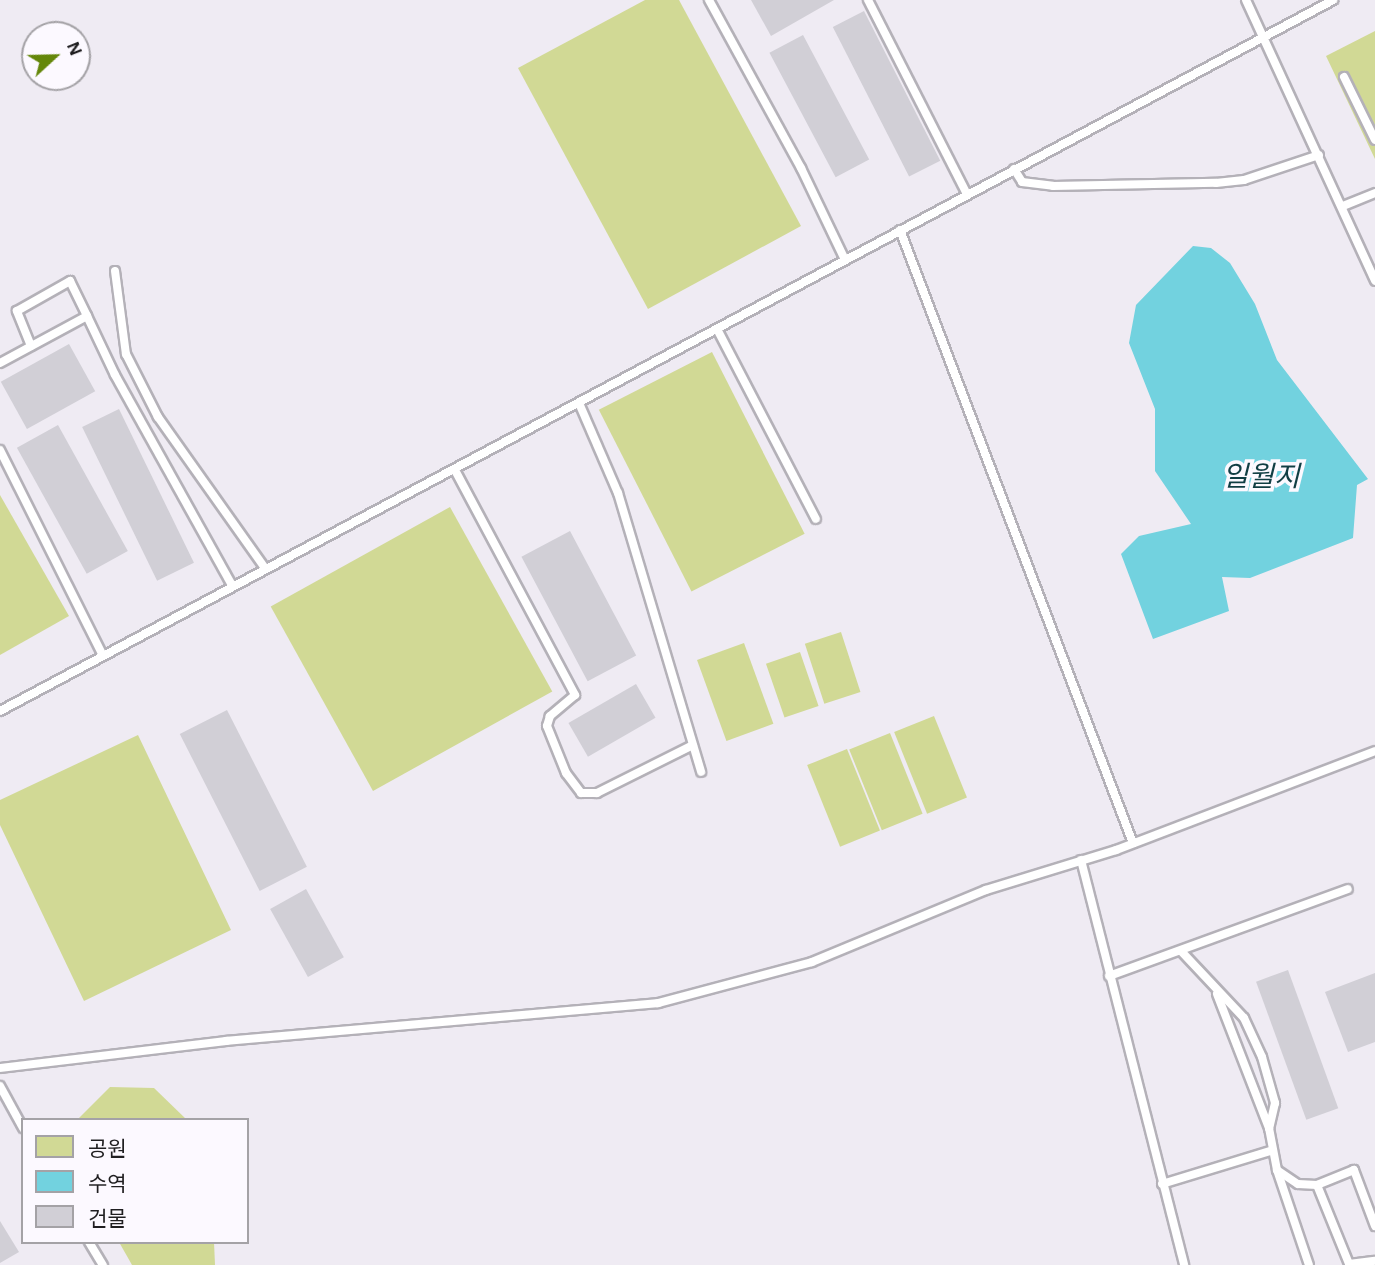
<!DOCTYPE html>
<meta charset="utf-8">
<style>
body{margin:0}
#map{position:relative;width:1375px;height:1265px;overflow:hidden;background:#efebf3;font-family:"Alegreya Sans","Noto Sans KR",sans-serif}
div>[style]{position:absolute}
.green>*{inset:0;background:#d1d995;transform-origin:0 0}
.water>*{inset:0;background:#72d2df}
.building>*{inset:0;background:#d1cfd6;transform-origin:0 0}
.roads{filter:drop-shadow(2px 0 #b4b1b8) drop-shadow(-2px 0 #b4b1b8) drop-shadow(0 2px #b4b1b8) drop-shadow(0 -2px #b4b1b8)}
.lane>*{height:8px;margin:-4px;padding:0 4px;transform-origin:4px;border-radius:4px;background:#fff}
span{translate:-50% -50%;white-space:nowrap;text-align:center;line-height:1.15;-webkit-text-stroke:7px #fcf9ff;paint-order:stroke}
.water-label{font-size:28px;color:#113e44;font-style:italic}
.legend{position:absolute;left:21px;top:1118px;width:228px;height:126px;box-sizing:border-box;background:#fcf9ff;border:2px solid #a4a2a6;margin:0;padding:9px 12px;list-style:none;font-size:21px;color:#201f21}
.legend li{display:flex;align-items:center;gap:14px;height:35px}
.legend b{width:35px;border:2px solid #a4a2a6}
.north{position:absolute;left:21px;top:21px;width:70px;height:70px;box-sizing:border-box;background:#fcf9ff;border:2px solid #a4a2a6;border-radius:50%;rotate:68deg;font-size:19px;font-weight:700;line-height:28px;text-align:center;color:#201f21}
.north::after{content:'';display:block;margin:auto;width:24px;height:32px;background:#64870a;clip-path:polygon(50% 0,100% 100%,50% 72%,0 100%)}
</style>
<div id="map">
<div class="green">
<div style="clip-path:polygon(645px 0,679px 0,801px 226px,648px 309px,518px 68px)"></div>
<div style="clip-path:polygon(1375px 31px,1375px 159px,1326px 56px)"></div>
<div style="left:712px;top:352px;width:204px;height:127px;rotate:63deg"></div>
<div style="clip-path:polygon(0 495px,69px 616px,0 655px)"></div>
<div style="left:450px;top:507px;width:211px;height:205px;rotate:61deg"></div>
<div style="left:841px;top:632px;width:63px;height:38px;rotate:72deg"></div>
<div style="left:744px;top:643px;width:86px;height:50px;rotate:70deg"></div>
<div style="left:800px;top:652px;width:57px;height:36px;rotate:71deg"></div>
<div style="left:934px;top:716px;width:88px;height:43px;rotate:68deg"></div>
<div style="left:890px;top:733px;width:87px;height:44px;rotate:68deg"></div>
<div style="clip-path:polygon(138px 735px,231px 930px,84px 1001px,0 825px,0 800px)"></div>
<div style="left:847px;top:749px;width:88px;height:43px;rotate:68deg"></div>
<div style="clip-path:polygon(110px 1087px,154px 1088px,187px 1120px,77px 1120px)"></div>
<div style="clip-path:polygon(119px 1242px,214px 1242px,215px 1265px,132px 1265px)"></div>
</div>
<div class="water">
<div style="clip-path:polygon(1193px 246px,1211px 248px,1230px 263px,1255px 304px,1277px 360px,1368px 479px,1357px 485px,1353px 538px,1250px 578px,1222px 577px,1229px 611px,1153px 639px,1121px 554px,1139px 536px,1191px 524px,1155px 471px,1155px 409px,1129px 343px,1136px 305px)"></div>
</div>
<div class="building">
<div style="clip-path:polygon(751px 0,834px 0,771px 36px)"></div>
<div style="left:864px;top:11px;width:168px;height:35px;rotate:63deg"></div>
<div style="left:803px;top:35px;width:141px;height:38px;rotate:62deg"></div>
<div style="left:69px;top:344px;width:54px;height:78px;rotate:61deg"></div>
<div style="left:119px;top:409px;width:171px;height:41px;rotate:64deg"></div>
<div style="left:58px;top:425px;width:144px;height:47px;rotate:61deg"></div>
<div style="left:570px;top:531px;width:141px;height:55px;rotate:62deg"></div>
<div style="left:636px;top:684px;width:39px;height:78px;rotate:60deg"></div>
<div style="left:227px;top:710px;width:176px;height:53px;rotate:63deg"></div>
<div style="left:306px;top:889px;width:78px;height:41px;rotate:61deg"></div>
<div style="left:1288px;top:970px;width:147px;height:34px;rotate:70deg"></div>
<div style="clip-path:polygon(1375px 973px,1375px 1042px,1348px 1052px,1325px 992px)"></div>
<div style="clip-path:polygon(0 1221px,19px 1252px,0 1263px)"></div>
</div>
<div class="roads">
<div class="lane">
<div style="left:709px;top:0;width:192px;rotate:61.3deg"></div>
<div style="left:801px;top:168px;width:102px;rotate:64.4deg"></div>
<div style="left:868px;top:0;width:218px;rotate:63deg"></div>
<div style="left:1246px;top:0;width:309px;rotate:65.3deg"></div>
<div style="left:1344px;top:77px;width:70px;rotate:63.8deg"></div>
<div style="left:1014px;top:169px;width:15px;rotate:58deg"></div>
<div style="left:1022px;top:182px;width:31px;rotate:7deg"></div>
<div style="left:1053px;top:186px;width:163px;rotate:-1.1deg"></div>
<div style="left:1216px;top:183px;width:28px;rotate:-6deg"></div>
<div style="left:1244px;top:180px;width:79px;rotate:-18.4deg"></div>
<div style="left:1343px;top:206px;width:35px;rotate:-22deg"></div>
<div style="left:900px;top:230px;width:656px;rotate:69.19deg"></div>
<div style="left:115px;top:271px;width:84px;rotate:82.5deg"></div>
<div style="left:126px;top:354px;width:71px;rotate:63.1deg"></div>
<div style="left:158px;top:417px;width:185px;rotate:54.7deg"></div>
<div style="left:717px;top:329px;width:214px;rotate:62.5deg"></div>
<div style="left:31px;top:346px;width:38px;rotate:-112deg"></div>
<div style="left:17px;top:311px;width:61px;rotate:-29.5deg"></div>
<div style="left:70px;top:281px;width:39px;rotate:64deg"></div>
<div style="left:0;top:363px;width:99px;rotate:-28.4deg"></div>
<div style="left:87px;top:316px;width:65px;rotate:64.6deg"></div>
<div style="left:115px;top:375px;width:240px;rotate:60.9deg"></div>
<div style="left:579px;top:403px;width:98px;rotate:66.6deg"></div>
<div style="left:618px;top:493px;width:291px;rotate:73.4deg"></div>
<div style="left:0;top:450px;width:230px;rotate:63.4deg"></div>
<div style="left:456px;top:472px;width:253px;rotate:61.9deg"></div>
<div style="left:575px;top:695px;width:33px;rotate:140deg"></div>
<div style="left:550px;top:716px;width:10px;rotate:107deg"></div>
<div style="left:547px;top:726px;width:51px;rotate:68deg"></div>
<div style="left:566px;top:773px;width:25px;rotate:53deg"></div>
<div style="left:581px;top:793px;width:16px"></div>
<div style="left:597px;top:793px;width:107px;rotate:-26.6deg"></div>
<div style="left:0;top:711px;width:1511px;rotate:-28.07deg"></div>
<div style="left:1081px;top:860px;width:418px;rotate:75.7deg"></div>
<div style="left:1181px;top:951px;width:92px;rotate:46.8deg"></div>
<div style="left:1244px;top:1018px;width:43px;rotate:65.2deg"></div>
<div style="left:1262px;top:1057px;width:48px;rotate:74.2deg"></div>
<div style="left:1275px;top:1103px;width:26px;rotate:103deg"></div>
<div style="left:1269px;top:1128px;width:43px;rotate:79.2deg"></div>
<div style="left:1277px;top:1170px;width:100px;rotate:71.4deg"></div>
<div style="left:1109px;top:976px;width:254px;rotate:-20deg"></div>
<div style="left:1217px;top:994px;width:144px;rotate:68.8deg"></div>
<div style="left:0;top:1068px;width:228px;rotate:-6.8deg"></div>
<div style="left:226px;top:1041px;width:434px;rotate:-5deg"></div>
<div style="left:658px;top:1003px;width:159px;rotate:-14.9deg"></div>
<div style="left:812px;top:962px;width:188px;rotate:-22.5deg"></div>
<div style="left:986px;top:890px;width:136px;rotate:-17.1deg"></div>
<div style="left:1116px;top:850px;width:277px;rotate:-20.9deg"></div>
<div style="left:0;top:1086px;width:48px;rotate:61.3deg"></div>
<div style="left:1277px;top:1170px;width:25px;rotate:34deg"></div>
<div style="left:1298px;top:1184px;width:19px;rotate:3deg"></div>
<div style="left:1162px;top:1184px;width:116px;rotate:-17deg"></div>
<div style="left:1375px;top:1226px;width:60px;rotate:-110.6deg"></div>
<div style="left:1354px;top:1170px;width:40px;rotate:158deg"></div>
<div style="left:1317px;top:1185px;width:85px;rotate:67.9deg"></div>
<div style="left:1349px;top:1264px;width:26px;rotate:-7deg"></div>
<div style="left:89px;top:1242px;width:27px;rotate:59deg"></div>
</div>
</div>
<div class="water-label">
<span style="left:1261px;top:478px">일월지</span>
</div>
<ul class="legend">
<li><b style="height:19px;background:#d1d995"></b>공원</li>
<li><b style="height:19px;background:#72d2df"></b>수역</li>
<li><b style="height:19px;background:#d1cfd6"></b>건물</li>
</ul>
<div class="north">N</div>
</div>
